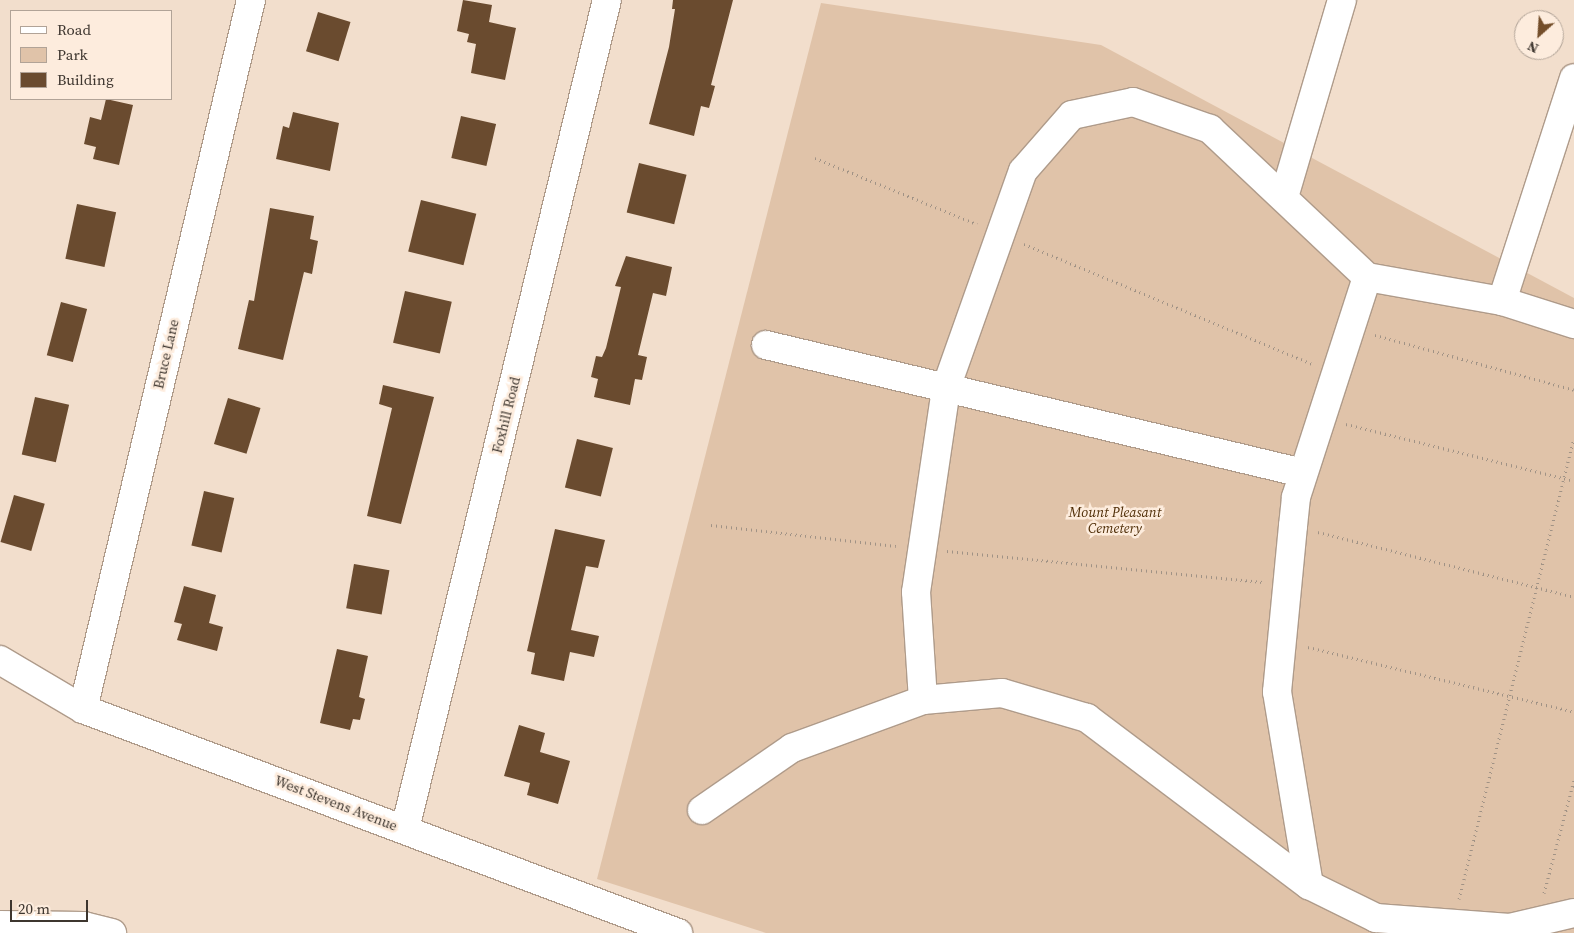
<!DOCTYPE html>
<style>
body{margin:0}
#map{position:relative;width:1574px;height:933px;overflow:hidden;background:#f2decc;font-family:"Source Serif 4",serif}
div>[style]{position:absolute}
.green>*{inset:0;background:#e0c3a9}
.building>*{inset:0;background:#6a4b2f;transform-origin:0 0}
.path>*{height:3px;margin-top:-1.5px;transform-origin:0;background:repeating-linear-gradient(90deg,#a09285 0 1px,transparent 0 5px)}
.roads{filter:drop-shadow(1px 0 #af9b8a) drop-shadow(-1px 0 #af9b8a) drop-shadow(0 1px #af9b8a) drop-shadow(0 -1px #af9b8a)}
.minor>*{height:28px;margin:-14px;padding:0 14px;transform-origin:14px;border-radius:14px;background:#fff}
span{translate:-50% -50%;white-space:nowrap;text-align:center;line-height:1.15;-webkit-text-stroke:5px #fdecdd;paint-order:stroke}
.street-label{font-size:14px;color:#3e362f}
.park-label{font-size:14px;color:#4f2d06;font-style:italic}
.legend{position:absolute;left:10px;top:10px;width:162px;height:90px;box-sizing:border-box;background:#fdecdd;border:1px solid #b1a397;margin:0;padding:6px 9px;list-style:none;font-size:15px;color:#3e362f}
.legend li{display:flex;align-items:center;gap:10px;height:25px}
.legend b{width:25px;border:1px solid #b1a397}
.north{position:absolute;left:1514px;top:10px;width:50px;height:50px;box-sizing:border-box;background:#fdecdd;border:1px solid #b1a397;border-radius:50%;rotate:206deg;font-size:14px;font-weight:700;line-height:20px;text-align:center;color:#3e362f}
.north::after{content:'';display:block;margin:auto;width:18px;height:22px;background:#744e2a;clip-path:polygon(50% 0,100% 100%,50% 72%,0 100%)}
.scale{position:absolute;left:10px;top:900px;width:78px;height:22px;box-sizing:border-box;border:2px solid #3e362f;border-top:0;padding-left:6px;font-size:15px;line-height:18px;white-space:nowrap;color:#3e362f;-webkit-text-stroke:4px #fdecdd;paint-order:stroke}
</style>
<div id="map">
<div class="green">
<div style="clip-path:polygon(821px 3px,1101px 45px,1574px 298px,1574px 933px,766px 933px,597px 879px)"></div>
</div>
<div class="building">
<div style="clip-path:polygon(463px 0,492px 5px,489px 22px,516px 28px,505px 80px,471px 73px,476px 44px,467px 42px,469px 34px,457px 31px)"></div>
<div style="clip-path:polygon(673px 0,733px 0,711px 85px,715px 86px,709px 108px,701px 106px,694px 136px,649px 124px,669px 47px,675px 9px,672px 9px)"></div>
<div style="left:318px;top:12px;width:34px;height:41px;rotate:17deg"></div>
<div style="clip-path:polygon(106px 99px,133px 105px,119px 165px,93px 159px,96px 147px,84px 144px,90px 117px,101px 120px)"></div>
<div style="clip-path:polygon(293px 112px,339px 123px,330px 171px,276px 159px,283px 126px,289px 128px)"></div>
<div style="left:461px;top:116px;width:36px;height:43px;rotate:13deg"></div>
<div style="left:639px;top:163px;width:49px;height:51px;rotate:14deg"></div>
<div style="left:421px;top:200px;width:57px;height:53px;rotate:14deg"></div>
<div style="left:77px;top:204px;width:40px;height:56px;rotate:12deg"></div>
<div style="clip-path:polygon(270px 208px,314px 216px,310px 239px,318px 241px,312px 274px,304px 272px,283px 360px,238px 349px,249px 300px,254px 301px)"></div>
<div style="clip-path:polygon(626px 256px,672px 267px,666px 296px,653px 293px,638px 355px,647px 357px,642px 380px,635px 379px,630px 405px,594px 397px,598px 379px,591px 377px,596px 356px,602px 357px,606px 348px,621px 287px,615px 286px)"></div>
<div style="left:405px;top:291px;width:48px;height:53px;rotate:13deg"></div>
<div style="left:61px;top:302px;width:27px;height:55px;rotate:15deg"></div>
<div style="clip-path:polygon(383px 385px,434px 397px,401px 524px,367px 516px,392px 408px,379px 404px)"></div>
<div style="left:35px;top:397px;width:35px;height:59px;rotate:13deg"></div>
<div style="left:228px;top:398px;width:34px;height:48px;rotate:17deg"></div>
<div style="left:577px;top:439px;width:37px;height:50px;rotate:14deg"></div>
<div style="left:204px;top:491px;width:31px;height:56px;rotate:13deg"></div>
<div style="left:14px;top:495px;width:32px;height:49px;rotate:16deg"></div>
<div style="clip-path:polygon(555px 529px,605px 540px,598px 568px,586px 566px,571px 630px,599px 636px,594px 657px,570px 652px,564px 681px,531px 674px,535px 653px,527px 651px)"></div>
<div style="left:354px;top:564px;width:36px;height:45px;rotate:10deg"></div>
<div style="clip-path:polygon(184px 586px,216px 595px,209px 623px,223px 627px,217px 651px,177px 640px,182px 624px,174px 622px)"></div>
<div style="clip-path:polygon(337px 649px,368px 656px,359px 697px,365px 699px,360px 720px,353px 719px,350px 730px,320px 723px)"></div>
<div style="clip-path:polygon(519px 725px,545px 733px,540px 752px,570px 761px,558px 804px,527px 795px,530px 783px,504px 776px)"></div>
</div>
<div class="path">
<div style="left:815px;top:158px;width:175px;rotate:22.2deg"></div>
<div style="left:1024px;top:244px;width:312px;rotate:22.6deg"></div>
<div style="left:1375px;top:335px;width:206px;rotate:15.4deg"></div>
<div style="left:1346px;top:424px;width:235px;rotate:14deg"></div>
<div style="left:711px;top:525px;width:186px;rotate:6.5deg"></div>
<div style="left:1318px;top:532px;width:264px;rotate:14.2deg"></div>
<div style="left:947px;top:551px;width:317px;rotate:5.6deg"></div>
<div style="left:1308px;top:647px;width:274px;rotate:13.7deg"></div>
<div style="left:1544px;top:893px;width:117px;rotate:-75.1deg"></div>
<div style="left:1459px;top:899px;width:474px;rotate:-76deg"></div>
</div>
<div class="roads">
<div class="minor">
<div style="left:1284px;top:197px;width:205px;rotate:-73.6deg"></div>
<div style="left:1502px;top:301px;width:234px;rotate:-72.1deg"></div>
<div style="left:766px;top:345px;width:552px;rotate:13.41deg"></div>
<div style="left:0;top:660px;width:96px;rotate:30.6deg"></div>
<div style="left:83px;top:709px;width:636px;rotate:20.63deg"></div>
<div style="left:923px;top:700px;width:108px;rotate:-93.7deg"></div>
<div style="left:916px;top:592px;width:206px;rotate:-81.6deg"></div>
<div style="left:946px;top:388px;width:230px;rotate:-70.5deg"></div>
<div style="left:1023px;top:171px;width:74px;rotate:-48.8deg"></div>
<div style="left:1072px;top:115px;width:62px;rotate:-12deg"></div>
<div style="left:1133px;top:102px;width:82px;rotate:19.3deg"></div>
<div style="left:1210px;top:129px;width:216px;rotate:43.3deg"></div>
<div style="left:1367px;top:277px;width:137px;rotate:10.1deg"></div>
<div style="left:1502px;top:301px;width:76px;rotate:17.7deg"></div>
<div style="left:83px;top:709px;width:729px;rotate:-76.67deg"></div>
<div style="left:702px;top:810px;width:109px;rotate:-34.6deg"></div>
<div style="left:792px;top:748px;width:140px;rotate:-20.1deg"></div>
<div style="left:923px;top:700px;width:79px;rotate:-5.1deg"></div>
<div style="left:1002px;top:693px;width:89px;rotate:16.4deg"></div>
<div style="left:1087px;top:718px;width:278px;rotate:37deg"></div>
<div style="left:1309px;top:885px;width:75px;rotate:26.2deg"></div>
<div style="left:1376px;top:918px;width:134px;rotate:4.3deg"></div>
<div style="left:1510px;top:928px;width:66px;rotate:-13.2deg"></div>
<div style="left:405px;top:829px;width:853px;rotate:-76.31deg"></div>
<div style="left:1309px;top:885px;width:196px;rotate:-99.4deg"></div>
<div style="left:1277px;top:692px;width:167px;rotate:-84.5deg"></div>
<div style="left:1293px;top:526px;width:29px;rotate:-84deg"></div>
<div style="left:1296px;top:497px;width:231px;rotate:-72.1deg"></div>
<div style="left:0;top:925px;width:84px;rotate:0.7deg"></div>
<div style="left:84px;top:926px;width:29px;rotate:14deg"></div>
</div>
</div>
<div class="street-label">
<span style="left:166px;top:354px;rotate:-77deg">Bruce Lane</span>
<span style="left:506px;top:415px;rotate:-76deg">Foxhill Road</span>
<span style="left:336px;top:803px;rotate:21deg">West Stevens Avenue</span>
</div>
<div class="park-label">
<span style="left:1115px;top:520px">Mount Pleasant<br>Cemetery</span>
</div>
<ul class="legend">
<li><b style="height:6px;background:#fff"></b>Road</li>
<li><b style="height:14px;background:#e0c3a9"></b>Park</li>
<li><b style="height:14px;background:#6a4b2f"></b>Building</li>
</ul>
<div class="north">N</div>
<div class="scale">20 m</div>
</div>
